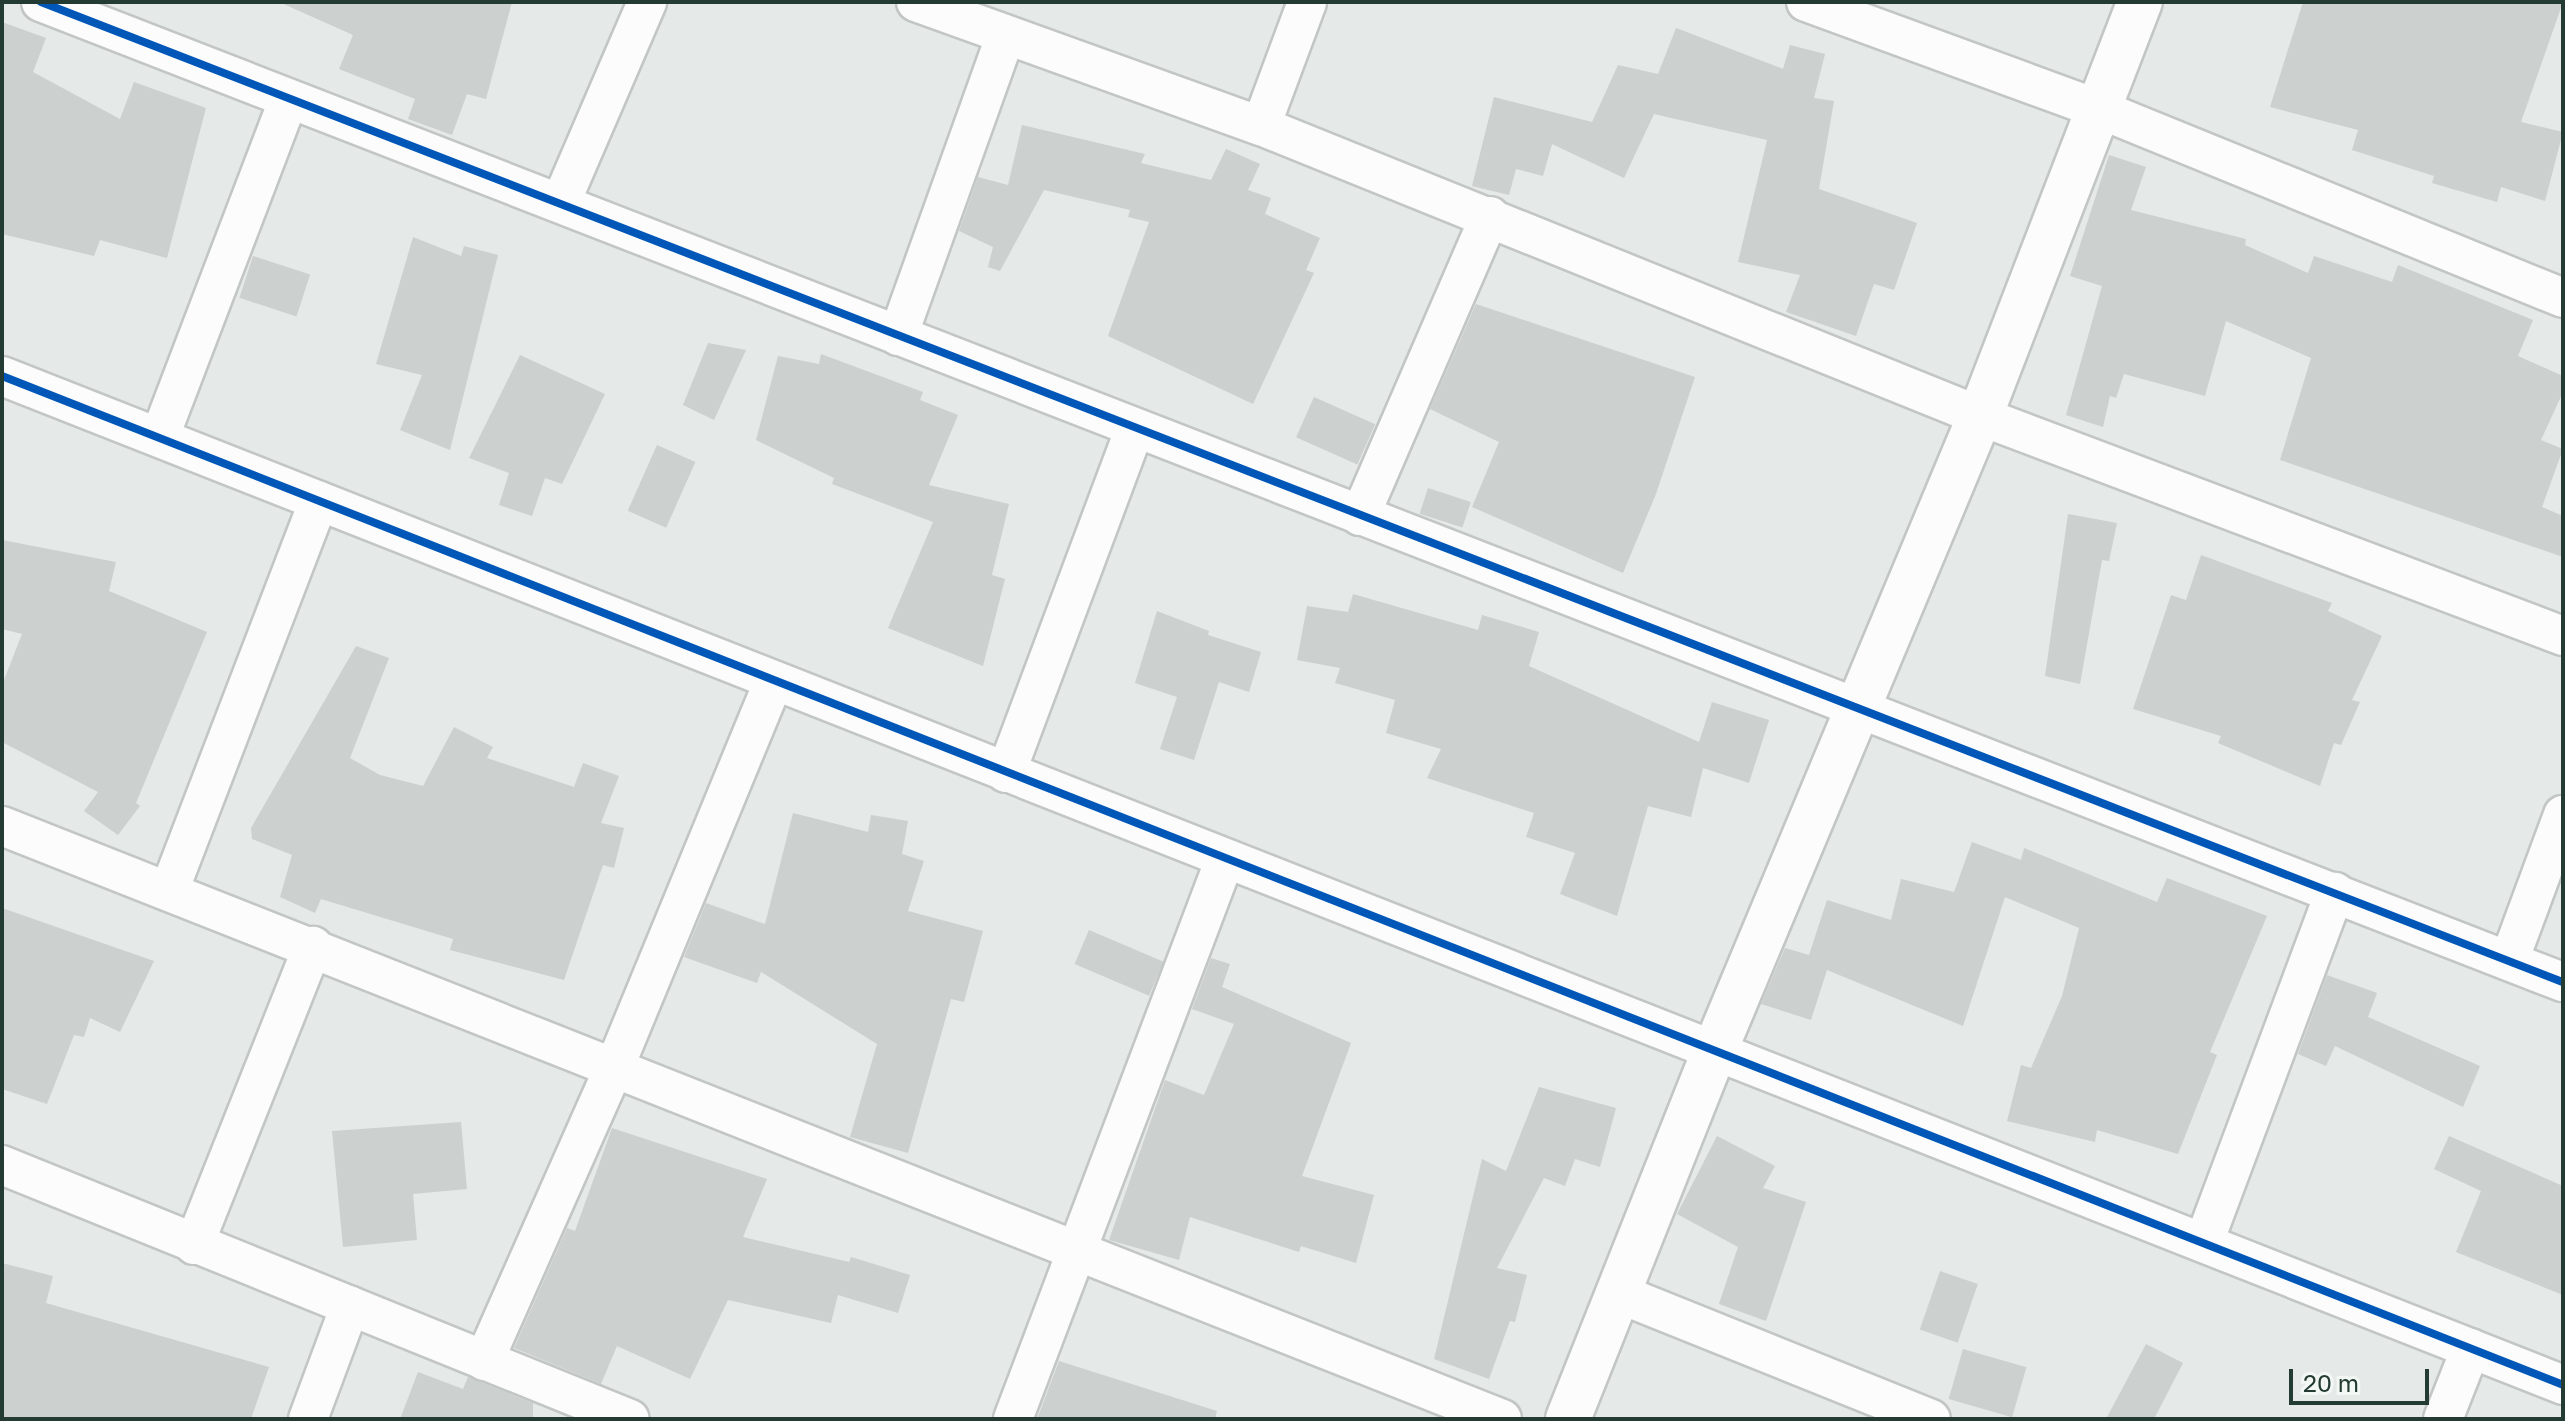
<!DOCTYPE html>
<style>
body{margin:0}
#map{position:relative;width:2565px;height:1421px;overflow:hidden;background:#e5e9e7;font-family:"Golos Text",sans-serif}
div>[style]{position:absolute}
.building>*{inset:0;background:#ccd0ce;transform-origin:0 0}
.roads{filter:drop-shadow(2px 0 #c2c6c4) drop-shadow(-2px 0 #c2c6c4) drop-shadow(0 2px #c2c6c4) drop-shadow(0 -2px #c2c6c4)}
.minor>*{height:38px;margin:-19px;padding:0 19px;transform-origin:19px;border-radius:19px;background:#fbfcfb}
.tertiary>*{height:44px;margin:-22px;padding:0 22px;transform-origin:22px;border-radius:22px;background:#fbfcfb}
.cycleway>*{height:8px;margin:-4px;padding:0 4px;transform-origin:4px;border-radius:4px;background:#0057b8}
span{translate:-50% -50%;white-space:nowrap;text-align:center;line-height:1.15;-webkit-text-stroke:6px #f3f8f5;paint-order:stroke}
.frame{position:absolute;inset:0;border:4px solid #243b34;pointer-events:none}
.scale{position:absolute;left:2289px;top:1369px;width:140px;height:36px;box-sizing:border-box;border:4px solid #243b34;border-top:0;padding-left:10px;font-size:24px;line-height:28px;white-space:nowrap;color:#243b34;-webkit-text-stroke:6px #f3f8f5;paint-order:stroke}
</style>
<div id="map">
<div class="building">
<div style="clip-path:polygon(279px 2px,512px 2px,486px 99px,467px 94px,452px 135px,408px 119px,415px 99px,339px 69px,353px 35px)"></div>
<div style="clip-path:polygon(2303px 2px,2563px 2px,2521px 122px,2563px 132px,2545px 201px,2501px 187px,2497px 202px,2432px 183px,2434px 176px,2352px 150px,2358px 130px,2270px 107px)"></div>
<div style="clip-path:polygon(2px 22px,46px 38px,33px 72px,120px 119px,134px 82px,206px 108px,167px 258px,100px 240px,94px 256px,2px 234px)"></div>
<div style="clip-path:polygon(1676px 28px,1783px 69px,1790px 45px,1825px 54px,1814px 98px,1834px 101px,1819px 189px,1917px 223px,1894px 290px,1874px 284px,1856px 336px,1786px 312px,1800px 275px,1738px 262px,1767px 140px,1654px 114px,1624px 178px,1552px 144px,1543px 176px,1516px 169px,1509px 195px,1472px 186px,1494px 97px,1592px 122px,1618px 65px,1658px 74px)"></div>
<div style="clip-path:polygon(1022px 125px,1145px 154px,1141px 163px,1211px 180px,1226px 149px,1260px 164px,1248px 190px,1271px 198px,1265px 214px,1320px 238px,1306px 270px,1314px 273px,1253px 404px,1108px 336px,1149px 222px,1128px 217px,1130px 210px,1044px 190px,1000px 271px,988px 267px,993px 247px,959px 231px,978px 177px,1008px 185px)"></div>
<div style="clip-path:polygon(2109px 155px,2146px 167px,2131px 210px,2246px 239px,2245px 245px,2308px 273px,2314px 256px,2392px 282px,2398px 265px,2533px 320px,2518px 356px,2563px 376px,2563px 392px,2541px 440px,2563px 449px,2542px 507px,2563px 516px,2563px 557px,2280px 460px,2311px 358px,2226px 321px,2205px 396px,2124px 374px,2116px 398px,2110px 396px,2103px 427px,2066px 415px,2102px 286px,2070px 276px)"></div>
<div style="clip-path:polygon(413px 237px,461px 256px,464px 246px,498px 255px,450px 450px,400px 430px,422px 375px,376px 364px)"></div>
<div style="left:253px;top:256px;width:60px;height:44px;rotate:18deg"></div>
<div style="clip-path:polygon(1476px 304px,1695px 377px,1656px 494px,1623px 573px,1472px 507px,1499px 442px,1430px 409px)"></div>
<div style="clip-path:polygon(708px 343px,746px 350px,714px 420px,683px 405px)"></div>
<div style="clip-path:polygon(821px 354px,923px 392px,920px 400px,958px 415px,929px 485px,1009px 504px,992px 575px,1005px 579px,983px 666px,888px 628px,933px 522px,832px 484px,834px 478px,756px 440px,778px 356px,819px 364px)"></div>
<div style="clip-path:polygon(520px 355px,605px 394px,562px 484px,545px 478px,532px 516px,499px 505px,509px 473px,469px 458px)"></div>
<div style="left:1314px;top:397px;width:67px;height:44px;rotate:24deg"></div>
<div style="left:657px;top:445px;width:42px;height:72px;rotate:24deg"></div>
<div style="left:1428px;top:488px;width:45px;height:27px;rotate:18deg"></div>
<div style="clip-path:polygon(2068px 514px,2117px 523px,2109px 561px,2102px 560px,2080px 684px,2045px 676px)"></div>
<div style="clip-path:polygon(2px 540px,116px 562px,109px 591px,207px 632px,136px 803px,140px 806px,118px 835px,84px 811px,98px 792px,2px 742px,2px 685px,22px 634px,2px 629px)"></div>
<div style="clip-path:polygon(2201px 555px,2332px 603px,2328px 611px,2382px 636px,2352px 700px,2360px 702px,2341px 745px,2334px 743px,2320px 786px,2218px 743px,2221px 736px,2133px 709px,2171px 595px,2186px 600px)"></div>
<div style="clip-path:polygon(1353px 594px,1478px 630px,1482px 615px,1539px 632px,1529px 666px,1699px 742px,1712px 702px,1769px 720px,1749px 783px,1703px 768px,1691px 817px,1648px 806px,1617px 916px,1560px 894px,1575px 853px,1526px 837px,1534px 813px,1427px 778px,1441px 749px,1386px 733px,1395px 700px,1335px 683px,1340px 668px,1297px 660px,1307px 606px,1348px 612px)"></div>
<div style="clip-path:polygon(1157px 611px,1209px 631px,1208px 635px,1261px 652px,1249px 692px,1219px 682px,1194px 760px,1160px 749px,1177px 697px,1135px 683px)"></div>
<div style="clip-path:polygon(356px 646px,389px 658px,350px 758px,380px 775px,423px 786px,454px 727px,493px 747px,487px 758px,574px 787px,583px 763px,619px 776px,601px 823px,624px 828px,614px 868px,603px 865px,564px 980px,450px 950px,453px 939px,321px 899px,315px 913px,280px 897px,292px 855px,252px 839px,251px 828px)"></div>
<div style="clip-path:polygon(793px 813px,868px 832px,871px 815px,908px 821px,902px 854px,924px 861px,908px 911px,983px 931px,964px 1002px,951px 999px,908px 1153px,850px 1137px,877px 1044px,761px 972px,757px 983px,684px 957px,706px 903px,765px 924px)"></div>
<div style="clip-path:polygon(1972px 842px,2021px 860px,2024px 848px,2157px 902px,2167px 878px,2267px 916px,2210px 1052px,2217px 1055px,2178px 1154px,2097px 1130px,2095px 1142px,2007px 1121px,2021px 1065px,2031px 1068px,2062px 996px,2079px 928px,2005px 897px,1963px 1026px,1827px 970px,1811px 1020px,1761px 1004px,1785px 948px,1809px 955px,1827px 900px,1891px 920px,1901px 879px,1954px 892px)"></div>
<div style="clip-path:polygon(2px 908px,154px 961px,120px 1032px,90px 1018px,84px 1037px,74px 1035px,47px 1104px,2px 1089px)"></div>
<div style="left:1089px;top:930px;width:81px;height:37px;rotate:23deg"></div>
<div style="clip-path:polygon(1211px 958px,1230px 964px,1222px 987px,1351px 1043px,1302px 1176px,1374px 1195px,1356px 1263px,1301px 1246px,1299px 1252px,1190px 1217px,1179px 1260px,1109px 1240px,1165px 1080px,1204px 1095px,1234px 1024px,1192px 1009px)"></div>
<div style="clip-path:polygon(2327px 975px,2377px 993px,2368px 1017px,2480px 1066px,2463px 1107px,2335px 1046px,2326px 1066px,2298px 1054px)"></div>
<div style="clip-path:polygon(1539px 1087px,1616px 1108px,1600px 1167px,1575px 1159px,1565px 1186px,1544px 1178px,1497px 1268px,1527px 1275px,1515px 1322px,1510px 1321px,1489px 1379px,1434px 1359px,1482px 1159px,1506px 1171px)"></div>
<div style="clip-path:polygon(461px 1122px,467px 1189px,413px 1194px,417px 1240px,343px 1247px,332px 1131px)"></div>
<div style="clip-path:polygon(612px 1128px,767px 1179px,743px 1237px,849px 1262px,851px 1257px,910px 1275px,898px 1313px,838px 1295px,831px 1323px,728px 1300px,690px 1379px,617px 1346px,601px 1384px,514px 1348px,567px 1228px,575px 1231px)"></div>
<div style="clip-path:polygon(1717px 1136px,1775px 1166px,1763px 1188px,1806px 1202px,1766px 1321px,1719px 1304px,1738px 1247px,1677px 1214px)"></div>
<div style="clip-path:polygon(2449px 1136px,2563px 1186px,2563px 1295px,2456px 1252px,2481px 1191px,2434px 1169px)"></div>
<div style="clip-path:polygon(2px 1263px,53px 1276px,46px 1303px,269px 1367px,251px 1419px,2px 1419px)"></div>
<div style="left:1940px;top:1271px;width:40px;height:62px;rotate:19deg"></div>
<div style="clip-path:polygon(2146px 1344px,2183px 1363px,2154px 1419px,2106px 1419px)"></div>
<div style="left:1963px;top:1349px;width:66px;height:52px;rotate:16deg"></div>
<div style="clip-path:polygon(1059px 1361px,1217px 1411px,1215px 1419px,1037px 1419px)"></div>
<div style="clip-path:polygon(418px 1372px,463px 1389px,468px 1377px,533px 1403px,533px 1419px,400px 1419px)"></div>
</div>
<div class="roads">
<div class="minor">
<div style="left:41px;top:2px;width:2706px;rotate:21.24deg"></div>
<div style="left:916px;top:2px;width:367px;rotate:19.8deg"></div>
<div style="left:1261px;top:126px;width:775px;rotate:21.97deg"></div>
<div style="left:1980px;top:416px;width:623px;rotate:20.67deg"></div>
<div style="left:1806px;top:2px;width:312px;rotate:20.1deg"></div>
<div style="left:2099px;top:109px;width:501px;rotate:22.16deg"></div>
<div style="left:1261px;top:126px;width:132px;rotate:-69.6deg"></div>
<div style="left:561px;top:202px;width:218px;rotate:-66.7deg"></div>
<div style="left:898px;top:336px;width:318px;rotate:-70.3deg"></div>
<div style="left:2px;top:376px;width:2753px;rotate:21.5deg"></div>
<div style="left:160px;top:436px;width:361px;rotate:-69.1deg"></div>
<div style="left:1360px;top:516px;width:327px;rotate:-66.6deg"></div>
<div style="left:1006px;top:773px;width:368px;rotate:-69.5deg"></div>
<div style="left:2px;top:826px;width:1613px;rotate:21.57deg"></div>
<div style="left:169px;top:891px;width:418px;rotate:-69deg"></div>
<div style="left:2509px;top:961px;width:156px;rotate:-69.7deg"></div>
<div style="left:2px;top:1165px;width:677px;rotate:22.02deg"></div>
<div style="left:2204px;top:1242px;width:374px;rotate:-69.5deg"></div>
<div style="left:194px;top:1245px;width:322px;rotate:-68.3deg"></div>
<div style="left:1620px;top:1294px;width:335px;rotate:21.9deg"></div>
<div style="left:484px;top:1361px;width:323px;rotate:-66.1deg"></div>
<div style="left:615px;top:1066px;width:417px;rotate:-67.6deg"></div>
<div style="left:308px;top:1419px;width:121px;rotate:-69.6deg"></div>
<div style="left:1013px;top:1419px;width:599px;rotate:-69.26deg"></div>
<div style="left:2443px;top:1419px;width:76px;rotate:-68.5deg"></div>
</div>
<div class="tertiary">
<div style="left:1568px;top:1419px;width:397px;rotate:-68.3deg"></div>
<div style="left:1715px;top:1050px;width:687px;rotate:-67.32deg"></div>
<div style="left:1980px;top:416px;width:444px;rotate:-68.9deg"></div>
</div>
</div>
<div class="cycleway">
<div style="left:41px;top:2px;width:2706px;rotate:21.24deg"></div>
<div style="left:2px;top:376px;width:2753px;rotate:21.5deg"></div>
</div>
<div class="frame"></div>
<div class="scale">20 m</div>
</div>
